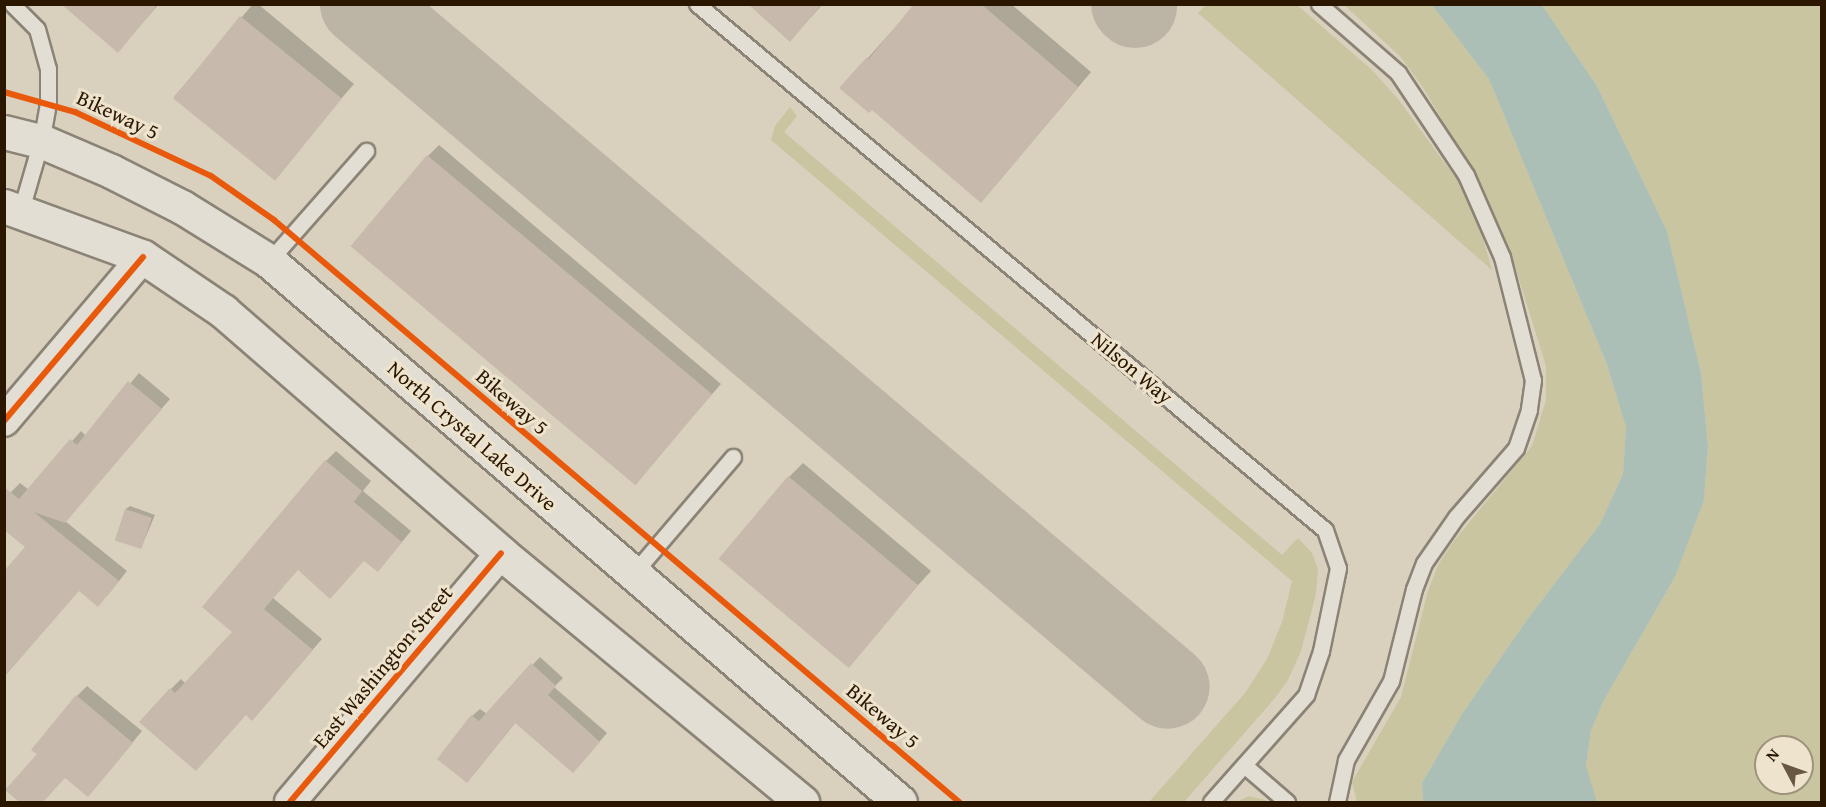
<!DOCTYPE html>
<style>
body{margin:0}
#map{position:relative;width:1826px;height:807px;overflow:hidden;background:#d9d1be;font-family:"Gentium Book Plus",serif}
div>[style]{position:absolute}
.green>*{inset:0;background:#c8c5a0}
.water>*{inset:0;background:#acbfb7}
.shadow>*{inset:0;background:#0003}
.taxiway>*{height:84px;margin:-42px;padding:0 42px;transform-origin:42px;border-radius:42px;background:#bcb5a6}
.building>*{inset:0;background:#c7b9ab;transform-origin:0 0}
.roads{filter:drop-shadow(2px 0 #8b8376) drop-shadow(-2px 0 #8b8376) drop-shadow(0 2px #8b8376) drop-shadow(0 -2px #8b8376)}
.lane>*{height:15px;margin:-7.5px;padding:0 7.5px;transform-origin:7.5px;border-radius:7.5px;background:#e2ded4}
.street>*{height:30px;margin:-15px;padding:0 15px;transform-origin:15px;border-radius:15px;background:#e2ded4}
.secondary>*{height:33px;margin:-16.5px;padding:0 16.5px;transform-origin:16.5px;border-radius:16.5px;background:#e2ded4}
.cycleway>*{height:6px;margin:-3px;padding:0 3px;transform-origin:3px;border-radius:3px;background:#e8590c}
span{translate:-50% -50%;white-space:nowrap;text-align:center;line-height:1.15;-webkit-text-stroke:6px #eee4cd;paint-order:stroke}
.street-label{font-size:21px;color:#2b1700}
.frame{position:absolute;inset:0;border:6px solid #2b1700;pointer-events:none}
.north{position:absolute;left:1754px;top:735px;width:60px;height:60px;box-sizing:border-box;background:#eee4cd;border:2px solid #a0927b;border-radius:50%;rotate:311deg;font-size:16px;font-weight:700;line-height:24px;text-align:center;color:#2b1700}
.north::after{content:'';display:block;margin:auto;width:21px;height:27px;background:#685842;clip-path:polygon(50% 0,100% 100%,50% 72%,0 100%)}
</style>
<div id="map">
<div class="green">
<div style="clip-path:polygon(1206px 5px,1297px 5px,1372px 70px,1398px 99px,1463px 188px,1478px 221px,1492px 270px,1198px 13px)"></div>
<div style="clip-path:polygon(1344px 5px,1432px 5px,1489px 79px,1606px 362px,1626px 427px,1623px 474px,1600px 524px,1526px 621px,1462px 714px,1422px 783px,1423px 802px,1357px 802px,1352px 782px,1401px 697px,1428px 591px,1438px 565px,1453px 542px,1532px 446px,1546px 400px,1546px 366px,1513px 260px,1477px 180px,1424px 89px,1400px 56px)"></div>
<div style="clip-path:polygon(evenodd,1542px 5px,1821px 5px,1821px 802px,1597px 802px,1592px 793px,1586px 766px,1591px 731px,1604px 700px,1675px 577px,1704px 500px,1708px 446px,1701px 373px,1667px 231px,1597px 86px,1542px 5px,1766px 747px,1802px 747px,1802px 783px,1766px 783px,1766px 747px)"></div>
<div style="clip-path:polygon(790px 107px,797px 116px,784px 132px,892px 224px,1282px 555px,1298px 538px,1312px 553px,1318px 569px,1316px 594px,1301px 651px,1288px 680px,1275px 698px,1184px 802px,1149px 802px,1245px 693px,1267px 659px,1282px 622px,1292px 581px,771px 140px,775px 126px)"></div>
<div style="clip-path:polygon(1249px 796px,1265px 800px,1269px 802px,1236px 802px)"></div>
</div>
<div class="water">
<div style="clip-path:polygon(1432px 5px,1542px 5px,1597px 86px,1667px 231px,1701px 373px,1708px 446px,1704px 500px,1675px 577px,1604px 700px,1591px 731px,1586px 766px,1597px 802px,1423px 802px,1422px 783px,1462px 714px,1526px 621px,1600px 524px,1623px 474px,1626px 427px,1606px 362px,1489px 79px)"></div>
</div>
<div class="shadow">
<div style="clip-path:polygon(63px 4px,159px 4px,118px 51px)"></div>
<div style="clip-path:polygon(253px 4px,258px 4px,354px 84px,284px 164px,174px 97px)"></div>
<div style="clip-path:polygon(749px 4px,823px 4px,790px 40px)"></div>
<div style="clip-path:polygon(916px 4px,1011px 4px,1091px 72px,995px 186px,867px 59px)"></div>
<div style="clip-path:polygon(439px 145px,721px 384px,644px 472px,428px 156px)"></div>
<div style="clip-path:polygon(139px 373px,170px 399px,65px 521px,127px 571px,107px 596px,79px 590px,4px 677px,4px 573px,27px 547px,11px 492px,20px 483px,29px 490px,81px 431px,86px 436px)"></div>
<div style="clip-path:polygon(336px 451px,371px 481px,363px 491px,411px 531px,387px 560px,365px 559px,298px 568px,273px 598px,322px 639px,262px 708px,247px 713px,206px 759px,171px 689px,181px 679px,186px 684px,234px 631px,326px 461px)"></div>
<div style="clip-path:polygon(803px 463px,931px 571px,847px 663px,789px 477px)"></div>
<div style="clip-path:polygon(130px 506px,155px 515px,141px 548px,126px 509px)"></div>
<div style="clip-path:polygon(540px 657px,563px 678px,554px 687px,607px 733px,581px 763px,516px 722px,474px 774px,472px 716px,480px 709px,487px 714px)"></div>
<div style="clip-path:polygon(87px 686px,142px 731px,98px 784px,66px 776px,42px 802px,22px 802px,7px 790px,39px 754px,77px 696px)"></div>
</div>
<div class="taxiway">
<div style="left:362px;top:4px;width:1056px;rotate:40.28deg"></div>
<div style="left:1133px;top:4px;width:3px;rotate:45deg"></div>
</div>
<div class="building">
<div style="clip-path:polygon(61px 4px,158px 4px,118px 53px)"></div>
<div style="clip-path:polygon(748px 4px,822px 4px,790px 42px)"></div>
<div style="clip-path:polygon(914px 4px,981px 4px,1078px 87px,981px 203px,872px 110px,869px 113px,839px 88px,866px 58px,868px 60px)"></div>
<div style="left:240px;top:16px;width:131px;height:106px;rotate:39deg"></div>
<div style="left:427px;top:155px;width:372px;height:119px;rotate:40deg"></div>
<div style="clip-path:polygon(128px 381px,162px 409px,65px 523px,34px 512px,119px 581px,98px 607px,79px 591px,4px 677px,4px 571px,25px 547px,4px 530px,4px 487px,19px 499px,70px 439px,77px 445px)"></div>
<div style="clip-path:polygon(325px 460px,362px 491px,354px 502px,402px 542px,378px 572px,364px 561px,330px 599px,298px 570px,264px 609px,313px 650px,252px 721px,246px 715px,196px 771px,139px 722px,170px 688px,175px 693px,232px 632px,202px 607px)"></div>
<div style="left:788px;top:476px;width:170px;height:108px;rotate:40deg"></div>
<div style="left:125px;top:509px;width:28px;height:33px;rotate:18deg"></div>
<div style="clip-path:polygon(531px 663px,556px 686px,548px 695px,600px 742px,573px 773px,515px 723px,467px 783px,437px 759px,471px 715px,479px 721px)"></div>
<div style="clip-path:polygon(76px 695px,133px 743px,88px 797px,65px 778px,43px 802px,19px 802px,5px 790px,37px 754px,31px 750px)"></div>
</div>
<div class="roads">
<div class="lane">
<div style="left:12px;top:4px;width:35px;rotate:45deg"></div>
<div style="left:37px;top:29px;width:41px;rotate:74.6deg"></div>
<div style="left:48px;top:69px;width:34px;rotate:90deg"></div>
<div style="left:48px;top:103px;width:39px;rotate:100deg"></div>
<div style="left:41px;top:141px;width:72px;rotate:106.2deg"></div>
<div style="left:697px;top:4px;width:819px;rotate:39.95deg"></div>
<div style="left:1325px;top:530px;width:40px;rotate:71.1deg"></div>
<div style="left:1338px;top:568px;width:85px;rotate:101.6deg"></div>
<div style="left:1321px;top:651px;width:46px;rotate:108.8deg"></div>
<div style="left:1306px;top:695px;width:143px;rotate:131.6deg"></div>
<div style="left:1319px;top:4px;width:105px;rotate:41.1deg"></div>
<div style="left:1398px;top:73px;width:123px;rotate:56.3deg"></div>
<div style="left:1466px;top:175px;width:90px;rotate:66.3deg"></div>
<div style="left:1502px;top:257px;width:127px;rotate:75.9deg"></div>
<div style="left:1533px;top:380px;width:30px;rotate:98deg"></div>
<div style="left:1529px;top:410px;width:40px;rotate:108.9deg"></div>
<div style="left:1516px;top:448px;width:91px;rotate:131deg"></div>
<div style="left:1456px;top:517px;width:56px;rotate:124.8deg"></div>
<div style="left:1424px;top:563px;width:28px;rotate:111deg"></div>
<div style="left:1414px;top:589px;width:95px;rotate:104deg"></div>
<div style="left:1391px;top:681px;width:91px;rotate:119.7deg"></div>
<div style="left:1346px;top:760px;width:43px;rotate:102.1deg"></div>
<div style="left:269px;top:261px;width:147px;rotate:-48.6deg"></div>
<div style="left:633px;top:574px;width:154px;rotate:-49.5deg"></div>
<div style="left:1244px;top:765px;width:57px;rotate:40.7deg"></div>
</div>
<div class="street">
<div style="left:4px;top:421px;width:215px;rotate:-49.7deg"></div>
<div style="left:290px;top:802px;width:326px;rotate:-49.7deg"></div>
</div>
<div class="secondary">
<div style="left:4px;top:132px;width:38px;rotate:14deg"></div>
<div style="left:41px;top:141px;width:76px;rotate:23.2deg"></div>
<div style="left:111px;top:171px;width:80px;rotate:26.9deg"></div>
<div style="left:182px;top:207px;width:102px;rotate:31.8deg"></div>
<div style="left:269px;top:261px;width:831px;rotate:40.61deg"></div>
<div style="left:4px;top:206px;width:148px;rotate:20.1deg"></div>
<div style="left:143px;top:257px;width:97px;rotate:34deg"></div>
<div style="left:223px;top:311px;width:369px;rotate:41deg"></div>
<div style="left:501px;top:553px;width:391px;rotate:39.6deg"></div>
</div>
</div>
<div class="cycleway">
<div style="left:4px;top:92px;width:74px;rotate:15.7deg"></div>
<div style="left:75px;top:112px;width:150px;rotate:25.2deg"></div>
<div style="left:211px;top:176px;width:77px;rotate:34.9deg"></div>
<div style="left:274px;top:220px;width:899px;rotate:40.35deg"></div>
<div style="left:4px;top:421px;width:215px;rotate:-49.7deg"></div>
<div style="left:290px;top:802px;width:326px;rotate:-49.7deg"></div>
</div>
<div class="street-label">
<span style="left:118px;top:115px;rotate:25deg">Bikeway 5</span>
<span style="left:1132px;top:368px;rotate:40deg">Nilson Way</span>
<span style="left:512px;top:402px;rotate:41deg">Bikeway 5</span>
<span style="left:472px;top:436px;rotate:41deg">North Crystal Lake Drive</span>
<span style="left:383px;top:667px;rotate:-50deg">East Washington Street</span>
<span style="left:883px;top:716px;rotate:40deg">Bikeway 5</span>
</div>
<div class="frame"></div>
<div class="north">N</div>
</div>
